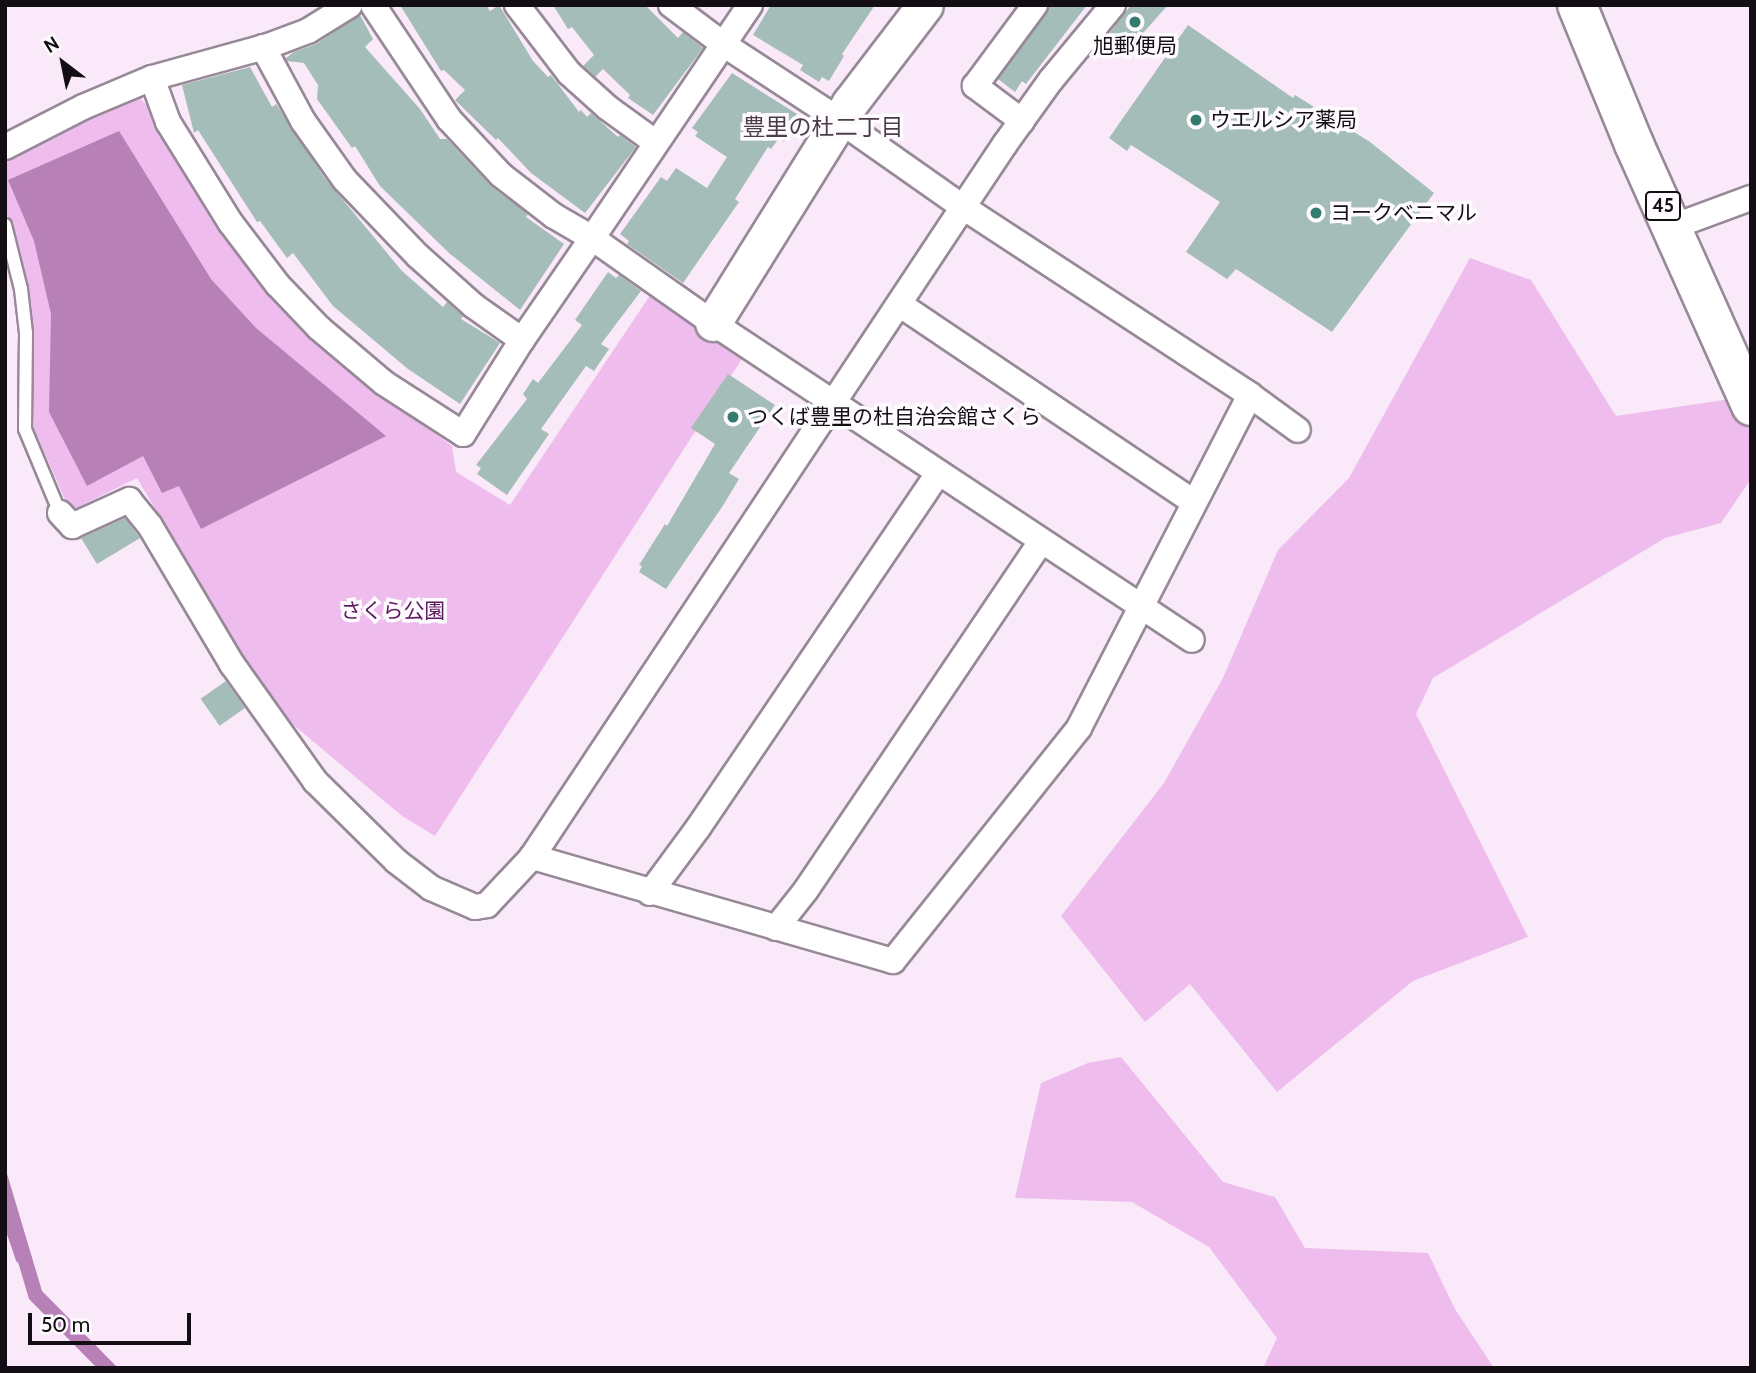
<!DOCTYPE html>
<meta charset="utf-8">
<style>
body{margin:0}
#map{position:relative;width:1756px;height:1373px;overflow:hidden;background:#f9e9f9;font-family:Cabin,"Noto Sans JP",sans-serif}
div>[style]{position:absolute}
.green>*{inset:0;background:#eebded}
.water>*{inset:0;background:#b781b7}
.stream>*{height:6px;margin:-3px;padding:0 3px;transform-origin:3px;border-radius:3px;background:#b781b7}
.building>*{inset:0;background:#a5bdb8;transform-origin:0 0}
.roads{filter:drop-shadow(2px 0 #978997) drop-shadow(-2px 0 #978997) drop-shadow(0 2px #978997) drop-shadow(0 -2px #978997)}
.lane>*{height:12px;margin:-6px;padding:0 6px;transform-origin:6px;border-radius:6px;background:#fff}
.street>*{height:24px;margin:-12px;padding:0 12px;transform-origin:12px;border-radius:12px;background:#fff}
.secondary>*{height:35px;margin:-17.5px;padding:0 17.5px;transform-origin:17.5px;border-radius:17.5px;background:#fff}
.primary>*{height:38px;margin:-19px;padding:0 19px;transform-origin:19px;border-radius:19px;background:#fff}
.dots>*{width:19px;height:19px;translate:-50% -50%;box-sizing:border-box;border:4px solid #fefbfe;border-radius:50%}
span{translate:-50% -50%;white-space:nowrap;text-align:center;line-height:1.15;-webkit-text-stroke:7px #fefbfe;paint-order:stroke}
.shield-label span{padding:2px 5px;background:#fefbfe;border:2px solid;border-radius:5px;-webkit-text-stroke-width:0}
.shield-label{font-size:19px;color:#130e13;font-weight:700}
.poi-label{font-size:21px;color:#130e13}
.left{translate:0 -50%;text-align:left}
.park-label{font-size:21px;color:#5d1b5f}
.neighbourhood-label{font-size:23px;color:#4b3e4a}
.frame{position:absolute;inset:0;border:7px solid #130e13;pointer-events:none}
.north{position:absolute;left:28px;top:28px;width:70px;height:70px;-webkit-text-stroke:5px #fefbfe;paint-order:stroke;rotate:328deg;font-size:19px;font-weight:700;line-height:28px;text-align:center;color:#130e13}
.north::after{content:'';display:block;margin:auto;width:24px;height:32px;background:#130e13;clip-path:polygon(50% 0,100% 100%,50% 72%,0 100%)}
.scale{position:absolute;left:28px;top:1313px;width:163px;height:32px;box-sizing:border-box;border:4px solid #130e13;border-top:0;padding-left:9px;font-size:21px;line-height:24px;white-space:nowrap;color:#130e13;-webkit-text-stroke:5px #fefbfe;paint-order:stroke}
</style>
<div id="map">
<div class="green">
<div style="clip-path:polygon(138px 95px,373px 386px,452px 446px,456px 472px,510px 505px,653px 291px,745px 354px,435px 836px,402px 816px,271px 706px,137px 478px,76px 508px,66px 502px,29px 417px,34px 368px,31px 303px,5px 207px,5px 157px)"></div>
<div style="clip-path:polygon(1470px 258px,1531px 280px,1616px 416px,1751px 396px,1751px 479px,1721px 523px,1665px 538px,1433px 678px,1416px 714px,1528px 937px,1413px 981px,1277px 1092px,1190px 984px,1145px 1022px,1061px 916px,1164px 783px,1223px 678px,1278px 550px,1349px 478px)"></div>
<div style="clip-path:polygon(1121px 1057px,1223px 1182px,1275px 1197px,1305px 1248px,1428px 1253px,1455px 1309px,1494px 1368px,1263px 1368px,1277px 1338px,1209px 1247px,1132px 1202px,1015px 1198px,1041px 1083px,1088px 1063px)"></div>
</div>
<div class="water">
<div style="clip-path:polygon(119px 131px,211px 279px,256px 328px,386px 436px,201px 529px,179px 486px,162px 493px,143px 456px,87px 486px,49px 412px,51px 314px,34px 241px,8px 180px)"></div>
<div style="clip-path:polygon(5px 1167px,42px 1291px,118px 1368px,97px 1368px,29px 1299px,5px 1218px)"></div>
</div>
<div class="stream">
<div style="left:5px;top:1219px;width:43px;rotate:71.1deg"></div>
</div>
<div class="building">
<div style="clip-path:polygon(400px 5px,486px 5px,490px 11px,499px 5px,533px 61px,548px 77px,551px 75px,579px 112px,581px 110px,587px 117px,591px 113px,618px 137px,620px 135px,636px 147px,585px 213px,531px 173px,498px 138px,496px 140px,455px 100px,465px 90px,444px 70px,441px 71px)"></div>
<div style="clip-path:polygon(553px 5px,645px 5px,678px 38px,683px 32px,703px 48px,653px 115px,628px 98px,630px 95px,603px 69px,595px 77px,583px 66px,594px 55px,572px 27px,568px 29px)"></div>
<div style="clip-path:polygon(771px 5px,875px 5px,842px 54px,844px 56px,829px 81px,822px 77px,819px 82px,800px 70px,803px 65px,753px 35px)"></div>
<div style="clip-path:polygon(1051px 5px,1087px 5px,1026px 84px,1022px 81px,1015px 92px,998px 79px)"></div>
<div style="clip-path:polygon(1131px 5px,1168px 5px,1127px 51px,1109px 34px)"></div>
<div style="clip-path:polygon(360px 15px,373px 39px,365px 47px,420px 109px,440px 139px,447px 139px,492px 187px,528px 214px,526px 217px,564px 244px,520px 310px,449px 253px,380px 186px,355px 146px,352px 148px,317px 99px,318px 85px,304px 63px,287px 61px,286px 58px,294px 52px,316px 44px)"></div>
<div style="clip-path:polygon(1188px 25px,1293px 98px,1295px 95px,1370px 142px,1434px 193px,1332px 332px,1236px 269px,1227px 279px,1186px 252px,1220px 202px,1131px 145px,1127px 151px,1109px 138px)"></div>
<div style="clip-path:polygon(250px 67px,272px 107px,276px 104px,324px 177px,402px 271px,443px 307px,447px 302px,463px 316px,461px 319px,500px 343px,460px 404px,408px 369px,333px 306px,293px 253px,287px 258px,260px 221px,257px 222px,198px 130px,194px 133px,182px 85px)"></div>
<div style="clip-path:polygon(732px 73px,797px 114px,793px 120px,797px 123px,784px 142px,779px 138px,771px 149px,768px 147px,735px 199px,739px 202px,683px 283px,627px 244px,629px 241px,620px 234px,661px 177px,667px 181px,676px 168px,707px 188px,727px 157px,695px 136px,698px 132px,692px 128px)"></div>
<div style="clip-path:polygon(608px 272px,616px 278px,619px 275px,641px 291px,601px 344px,609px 349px,594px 371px,586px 366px,541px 429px,549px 434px,507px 495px,477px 474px,481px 468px,476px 465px,527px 399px,523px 394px,533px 379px,538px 383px,582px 325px,575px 320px)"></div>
<div style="clip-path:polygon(728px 374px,775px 405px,729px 473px,739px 479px,724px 504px,666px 589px,639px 572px,642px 566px,639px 565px,665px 524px,667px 526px,715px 444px,691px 428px)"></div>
<div style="clip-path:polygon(125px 518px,140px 538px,97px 564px,81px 538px)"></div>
<div style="left:226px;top:681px;width:33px;height:31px;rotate:55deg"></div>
</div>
<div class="roads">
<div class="lane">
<div style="left:5px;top:225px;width:66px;rotate:76deg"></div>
<div style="left:21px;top:289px;width:44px;rotate:83.5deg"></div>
<div style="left:26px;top:333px;width:96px;rotate:90.6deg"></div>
<div style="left:25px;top:429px;width:91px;rotate:67.4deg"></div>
</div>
<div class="street">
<div style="left:517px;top:5px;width:86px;rotate:52.6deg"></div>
<div style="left:569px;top:73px;width:52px;rotate:41.9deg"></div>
<div style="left:608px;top:108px;width:58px;rotate:35.9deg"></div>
<div style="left:671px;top:5px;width:65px;rotate:36.9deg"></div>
<div style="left:723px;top:44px;width:139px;rotate:33.2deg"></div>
<div style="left:839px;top:120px;width:151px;rotate:35.1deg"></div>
<div style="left:963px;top:207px;width:343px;rotate:33.2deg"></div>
<div style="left:1250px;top:395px;width:374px;rotate:117.2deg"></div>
<div style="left:1079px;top:728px;width:298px;rotate:128.6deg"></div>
<div style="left:893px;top:961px;width:376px;rotate:-163.9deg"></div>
<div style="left:532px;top:857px;width:780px;rotate:-56.45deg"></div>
<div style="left:963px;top:207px;width:76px;rotate:-56.3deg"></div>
<div style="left:1005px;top:144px;width:79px;rotate:-54.3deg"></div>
<div style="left:1051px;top:80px;width:97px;rotate:-50.4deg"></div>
<div style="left:750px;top:5px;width:282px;rotate:124.1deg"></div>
<div style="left:592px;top:238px;width:148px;rotate:35.1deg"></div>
<div style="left:713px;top:323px;width:574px;rotate:33.5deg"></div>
<div style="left:263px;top:47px;width:84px;rotate:61.6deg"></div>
<div style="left:303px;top:121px;width:72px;rotate:54.6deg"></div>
<div style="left:345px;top:180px;width:105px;rotate:46.2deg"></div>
<div style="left:418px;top:256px;width:75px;rotate:41.8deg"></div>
<div style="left:474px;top:306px;width:59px;rotate:35.3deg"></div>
<div style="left:522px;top:340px;width:124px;rotate:-55.5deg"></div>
<div style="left:592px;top:238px;width:44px;rotate:-149.9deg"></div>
<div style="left:554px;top:216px;width:67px;rotate:-142.3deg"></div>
<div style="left:501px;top:175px;width:76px;rotate:-132.9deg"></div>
<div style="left:449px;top:119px;width:137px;rotate:-123.7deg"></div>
<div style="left:152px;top:78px;width:47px;rotate:70deg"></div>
<div style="left:168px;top:122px;width:118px;rotate:58.2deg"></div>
<div style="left:230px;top:222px;width:78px;rotate:52.8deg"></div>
<div style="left:277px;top:284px;width:61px;rotate:46.3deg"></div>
<div style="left:319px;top:328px;width:85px;rotate:40.2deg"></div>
<div style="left:384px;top:383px;width:94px;rotate:32.8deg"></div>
<div style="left:463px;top:434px;width:111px;rotate:-57.9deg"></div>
<div style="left:1022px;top:121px;width:59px;rotate:-143.3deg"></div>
<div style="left:975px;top:86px;width:101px;rotate:-53.5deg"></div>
<div style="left:5px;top:147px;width:88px;rotate:-27.1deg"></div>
<div style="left:83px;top:107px;width:75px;rotate:-22.8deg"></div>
<div style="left:152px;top:78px;width:120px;rotate:-15.4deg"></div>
<div style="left:268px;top:46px;width:43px;rotate:-20.6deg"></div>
<div style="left:308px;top:31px;width:49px;rotate:-31.8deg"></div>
<div style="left:1672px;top:227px;width:84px;rotate:-20.2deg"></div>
<div style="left:899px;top:304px;width:355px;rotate:33.9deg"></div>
<div style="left:1250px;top:395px;width:59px;rotate:36.1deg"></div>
<div style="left:60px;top:513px;width:18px;rotate:47deg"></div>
<div style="left:72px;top:526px;width:63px;rotate:-24.5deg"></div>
<div style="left:129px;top:500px;width:33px;rotate:51deg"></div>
<div style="left:150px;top:526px;width:161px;rotate:59.3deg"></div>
<div style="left:232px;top:664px;width:143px;rotate:54.6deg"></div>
<div style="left:315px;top:781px;width:114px;rotate:44.6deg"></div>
<div style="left:396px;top:861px;width:44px;rotate:37.6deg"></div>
<div style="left:431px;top:888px;width:48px;rotate:23.4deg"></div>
<div style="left:475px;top:907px;width:12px;rotate:-9deg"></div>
<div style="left:487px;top:905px;width:66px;rotate:-46.8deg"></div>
<div style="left:650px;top:893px;width:81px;rotate:-53.6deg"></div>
<div style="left:698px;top:828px;width:428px;rotate:-55.9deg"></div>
<div style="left:776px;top:928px;width:48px;rotate:-51.7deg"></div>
<div style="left:806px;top:890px;width:420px;rotate:-56deg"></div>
</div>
<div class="secondary">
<div style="left:713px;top:323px;width:259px;rotate:-58.1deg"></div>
<div style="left:850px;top:103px;width:123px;rotate:-52.6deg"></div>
</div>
<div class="primary">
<div style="left:1577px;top:5px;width:150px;rotate:67.7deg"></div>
<div style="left:1634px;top:144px;width:287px;rotate:65.9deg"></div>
</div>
</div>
<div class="dots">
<div style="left:1135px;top:22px;background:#347a6f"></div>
<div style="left:1196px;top:120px;background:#347a6f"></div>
<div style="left:1316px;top:213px;background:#347a6f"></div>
<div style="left:733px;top:417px;background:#347a6f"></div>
</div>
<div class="shield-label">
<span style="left:1663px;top:206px">45</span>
</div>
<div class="poi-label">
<span style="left:1135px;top:46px">旭郵便局</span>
<span class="left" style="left:1210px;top:120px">ウエルシア薬局</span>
<span class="left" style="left:1330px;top:213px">ヨークベニマル</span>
<span class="left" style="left:747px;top:417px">つくば豊里の杜自治会館さくら</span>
</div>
<div class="park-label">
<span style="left:393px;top:611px">さくら公園</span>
</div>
<div class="neighbourhood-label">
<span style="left:823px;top:127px">豊里の杜二丁目</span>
</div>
<div class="frame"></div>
<div class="north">N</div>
<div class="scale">50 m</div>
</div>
